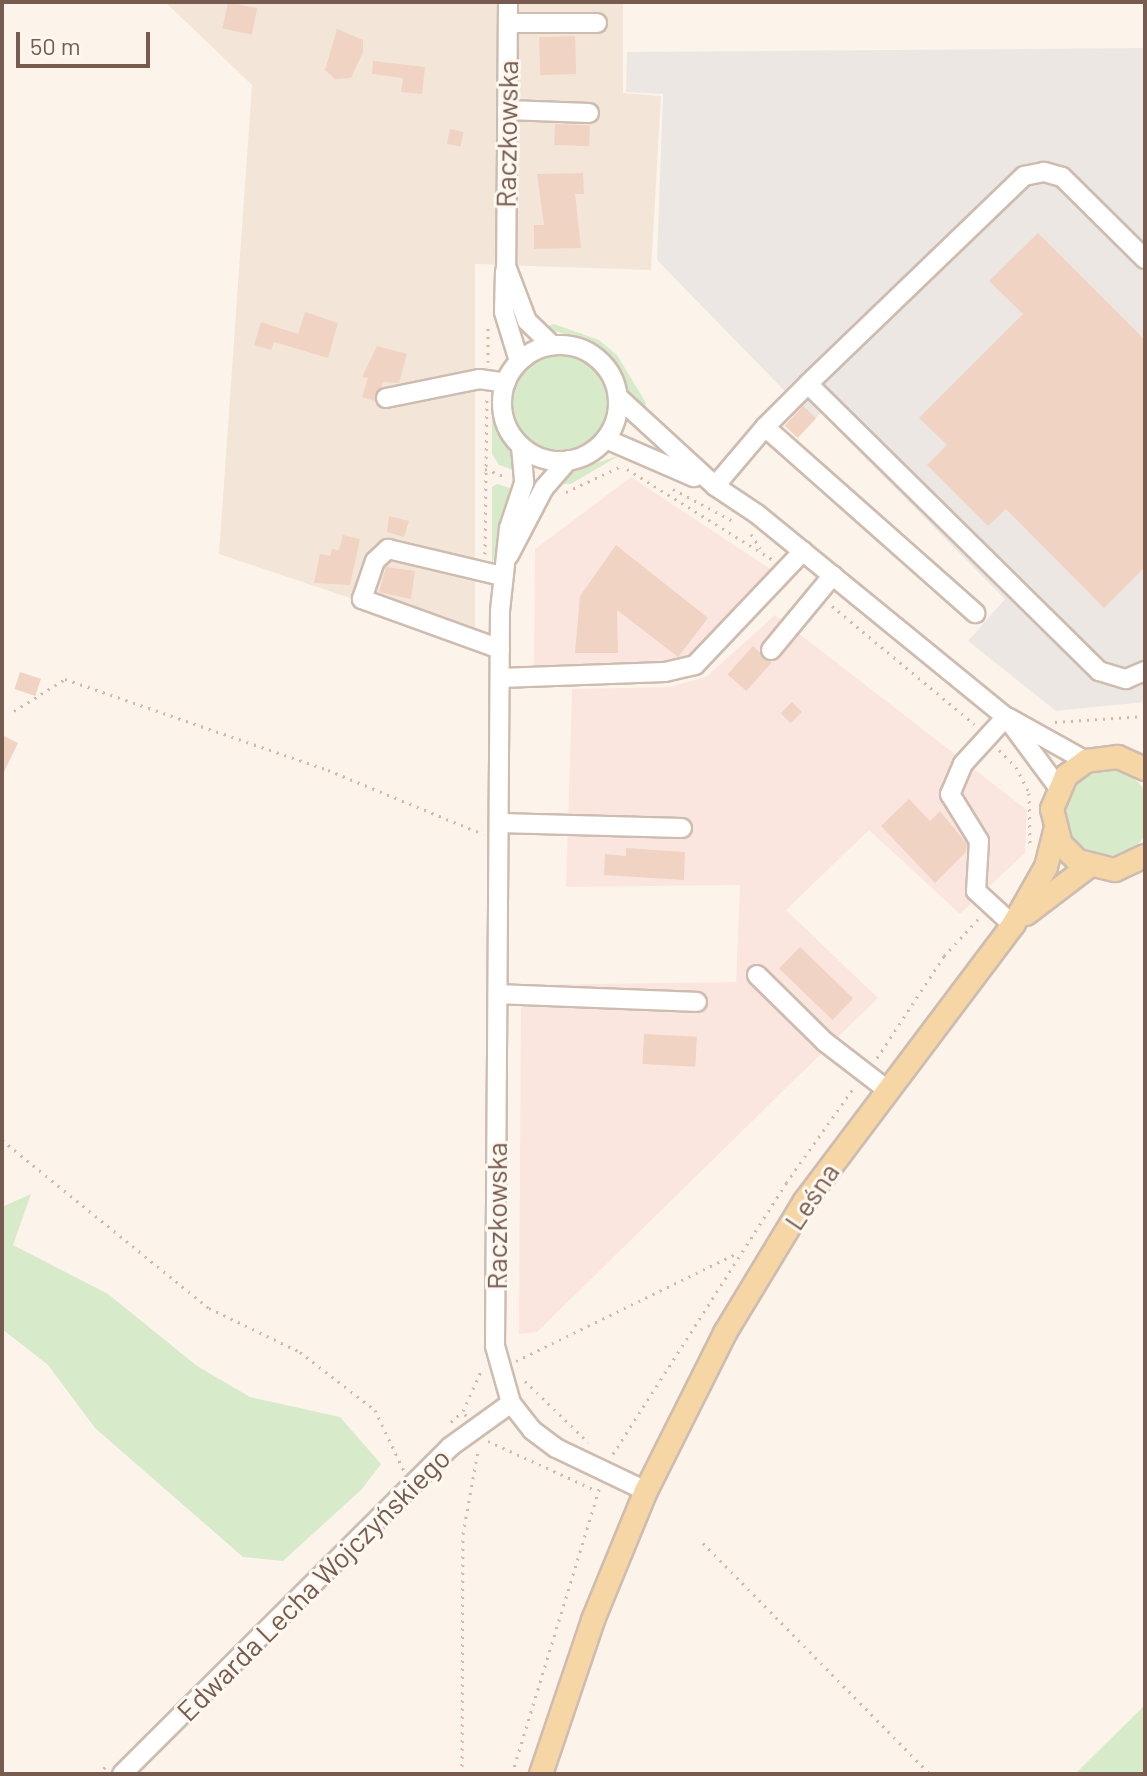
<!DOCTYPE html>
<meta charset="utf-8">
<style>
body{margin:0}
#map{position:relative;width:1147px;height:1776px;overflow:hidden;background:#fcf4ea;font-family:Barlow,sans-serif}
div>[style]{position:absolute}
.residential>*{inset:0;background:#f3e6d9}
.commercial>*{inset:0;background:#fbe6df}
.industrial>*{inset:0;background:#ede7e3}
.green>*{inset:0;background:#d7eac9}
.round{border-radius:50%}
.building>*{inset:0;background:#f0d3c3;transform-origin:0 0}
.path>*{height:3px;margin-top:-1.5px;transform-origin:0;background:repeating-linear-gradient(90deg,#d6b6a6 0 2px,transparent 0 8px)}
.roads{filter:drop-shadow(2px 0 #cebcb0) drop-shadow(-2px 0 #cebcb0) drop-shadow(0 2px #cebcb0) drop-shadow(0 -2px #cebcb0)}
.minor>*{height:18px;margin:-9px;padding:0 9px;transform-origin:9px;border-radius:9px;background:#fff}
.minor>.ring{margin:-9px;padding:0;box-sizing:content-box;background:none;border:18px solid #fff;border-radius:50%}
.major>*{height:22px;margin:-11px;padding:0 11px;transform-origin:11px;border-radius:11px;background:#f7d6a6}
span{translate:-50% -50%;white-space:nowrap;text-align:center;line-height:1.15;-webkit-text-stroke:6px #fef8f1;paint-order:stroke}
.street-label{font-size:28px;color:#765b4e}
.frame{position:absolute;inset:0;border:4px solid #765b4e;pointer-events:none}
.scale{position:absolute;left:16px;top:32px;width:134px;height:36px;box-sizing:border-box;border:4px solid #765b4e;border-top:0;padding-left:10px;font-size:24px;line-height:28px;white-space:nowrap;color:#765b4e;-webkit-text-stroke:6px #fef8f1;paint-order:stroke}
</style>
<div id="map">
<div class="residential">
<div style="clip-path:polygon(165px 2px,623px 2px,623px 93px,661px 96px,651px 270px,475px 264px,475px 640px,219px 554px,252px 85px)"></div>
</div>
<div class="commercial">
<div style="clip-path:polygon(631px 477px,772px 570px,694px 660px,534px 668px,535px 549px)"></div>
<div style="clip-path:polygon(775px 615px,1027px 810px,1025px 853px,960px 914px,869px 830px,786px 910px,878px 998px,537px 1332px,519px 1334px,521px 985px,736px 982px,740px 885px,566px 887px,572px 689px,669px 687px,706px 677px)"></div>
</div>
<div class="industrial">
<div style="clip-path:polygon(1145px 48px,1145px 702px,1056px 711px,968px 641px,1005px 599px,821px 413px,813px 420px,657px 260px,663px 94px,626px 92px,627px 52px)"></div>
</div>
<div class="green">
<div style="clip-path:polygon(554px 324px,599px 340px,617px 355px,646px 403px,642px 418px,611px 357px,583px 339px,542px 328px)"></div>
<div class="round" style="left:502px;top:345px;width:116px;height:116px"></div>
<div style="clip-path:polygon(492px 386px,497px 424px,519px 472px,499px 465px,492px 454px)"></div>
<div style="clip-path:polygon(620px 455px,571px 484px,554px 484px,568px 473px)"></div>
<div style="clip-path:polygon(497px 484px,516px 490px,492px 565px,492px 487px)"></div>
<div class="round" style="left:1065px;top:770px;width:86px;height:86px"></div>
<div style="clip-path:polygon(31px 1194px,13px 1245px,108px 1294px,197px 1366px,250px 1397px,340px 1417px,381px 1464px,361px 1490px,283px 1561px,243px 1557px,95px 1428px,48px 1365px,2px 1329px,2px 1207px)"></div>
<div style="clip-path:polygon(1145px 1705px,1145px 1774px,1075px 1774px)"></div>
</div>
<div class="building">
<div style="left:228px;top:2px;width:30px;height:27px;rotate:12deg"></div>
<div style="clip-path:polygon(337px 29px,363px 40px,363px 52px,351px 78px,335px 79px,325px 70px)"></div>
<div style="left:575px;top:36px;width:38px;height:36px;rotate:88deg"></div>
<div style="clip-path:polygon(373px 61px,425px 67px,422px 94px,401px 92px,403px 78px,372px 74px)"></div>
<div style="left:555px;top:124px;width:35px;height:21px;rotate:2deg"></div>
<div style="left:450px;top:129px;width:14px;height:15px;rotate:12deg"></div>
<div style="clip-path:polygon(583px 173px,584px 194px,575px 194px,581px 248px,534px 249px,534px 225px,544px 225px,537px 174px)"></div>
<div style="clip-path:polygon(1038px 233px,1145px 340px,1145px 567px,1104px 608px,1006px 509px,988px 526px,927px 465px,947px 445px,919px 418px,1023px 314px,989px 281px)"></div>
<div style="clip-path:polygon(305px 312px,338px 323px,328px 358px,274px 342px,271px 350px,254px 345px,261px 322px,298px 334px)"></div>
<div style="clip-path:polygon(377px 346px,407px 354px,399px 383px,383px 382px,375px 401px,362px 397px,368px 378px,362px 377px)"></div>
<div style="left:803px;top:406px;width:18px;height:27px;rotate:43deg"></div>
<div style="clip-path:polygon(389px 516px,409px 521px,404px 537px,387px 532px)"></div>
<div style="clip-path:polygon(343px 535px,360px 539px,350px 585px,314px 583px,320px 554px,330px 556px,332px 549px,339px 550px)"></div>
<div style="clip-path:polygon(616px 545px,708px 618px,678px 657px,617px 610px,618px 653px,575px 653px,580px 596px)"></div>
<div style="clip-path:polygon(386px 567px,415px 571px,411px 599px,379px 592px)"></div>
<div style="left:753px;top:646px;width:25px;height:38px;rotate:42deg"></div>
<div style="left:20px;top:672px;width:22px;height:18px;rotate:18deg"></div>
<div style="left:792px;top:702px;width:14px;height:16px;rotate:45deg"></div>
<div style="clip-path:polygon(2px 735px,18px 743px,2px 776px)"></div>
<div style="clip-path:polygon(909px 799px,930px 821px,940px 811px,967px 844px,966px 852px,935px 883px,881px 826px)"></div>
<div style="clip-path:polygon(626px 848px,685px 852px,684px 880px,604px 875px,605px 854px,626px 856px)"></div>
<div style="left:800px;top:947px;width:74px;height:30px;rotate:44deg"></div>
<div style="left:644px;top:1034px;width:53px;height:30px;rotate:3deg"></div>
</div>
<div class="path">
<div style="left:488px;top:362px;width:37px;rotate:-90deg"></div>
<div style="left:485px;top:469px;width:20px;rotate:20deg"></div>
<div style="left:627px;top:469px;width:172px;rotate:31.9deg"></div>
<div style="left:673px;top:489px;width:68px;rotate:28.1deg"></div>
<div style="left:566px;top:492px;width:64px;rotate:-25deg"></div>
<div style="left:751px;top:534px;width:17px;rotate:57deg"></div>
<div style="left:485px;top:554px;width:157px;rotate:-89.3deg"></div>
<div style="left:832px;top:606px;width:185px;rotate:39.7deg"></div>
<div style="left:14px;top:711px;width:60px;rotate:-32.1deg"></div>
<div style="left:65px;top:679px;width:278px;rotate:19.1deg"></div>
<div style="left:328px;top:770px;width:168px;rotate:22.4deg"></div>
<div style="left:1055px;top:722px;width:90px;rotate:-3.8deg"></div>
<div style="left:999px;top:750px;width:24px;rotate:45deg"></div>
<div style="left:1016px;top:767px;width:29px;rotate:63deg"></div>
<div style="left:1029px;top:793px;width:51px;rotate:88.9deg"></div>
<div style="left:877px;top:1058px;width:122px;rotate:-56.7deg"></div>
<div style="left:944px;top:956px;width:50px;rotate:-47.4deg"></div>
<div style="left:2px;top:1140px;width:267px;rotate:39.1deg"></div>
<div style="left:209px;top:1308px;width:101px;rotate:25.8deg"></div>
<div style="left:300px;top:1352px;width:95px;rotate:37.7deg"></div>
<div style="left:375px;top:1410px;width:68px;rotate:64.6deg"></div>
<div style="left:516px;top:1361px;width:248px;rotate:-26deg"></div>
<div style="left:525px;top:1381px;width:88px;rotate:44.1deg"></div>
<div style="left:466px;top:1416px;width:6px;rotate:-121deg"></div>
<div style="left:463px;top:1411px;width:46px;rotate:-65.7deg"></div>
<div style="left:451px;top:1422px;width:16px;rotate:-43deg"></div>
<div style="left:488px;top:1441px;width:120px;rotate:24.6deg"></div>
<div style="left:613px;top:1454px;width:322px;rotate:-57.4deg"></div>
<div style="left:786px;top:1183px;width:119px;rotate:-54.6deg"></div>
<div style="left:703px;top:1543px;width:324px;rotate:45.5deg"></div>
<div style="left:98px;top:1774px;width:11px;rotate:-45deg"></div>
<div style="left:462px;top:1774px;width:240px;rotate:-89.8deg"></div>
<div style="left:463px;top:1534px;width:84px;rotate:-79.8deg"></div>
<div style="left:512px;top:1774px;width:300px;rotate:-73deg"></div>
</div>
<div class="roads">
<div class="minor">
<div style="left:508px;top:2px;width:264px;rotate:90.4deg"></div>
<div style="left:506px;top:266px;width:59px;rotate:69.1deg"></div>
<div style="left:527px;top:321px;width:35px;rotate:44deg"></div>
<div style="left:508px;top:23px;width:89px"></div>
<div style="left:507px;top:110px;width:82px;rotate:2.1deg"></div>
<div style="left:1145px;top:259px;width:117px;rotate:-135.3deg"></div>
<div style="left:1062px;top:177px;width:19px;rotate:-164deg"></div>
<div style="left:1044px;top:172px;width:20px;rotate:169deg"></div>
<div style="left:1024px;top:176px;width:300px;rotate:136.1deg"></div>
<div style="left:808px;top:384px;width:409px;rotate:44.6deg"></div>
<div style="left:1099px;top:671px;width:28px;rotate:17deg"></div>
<div style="left:1126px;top:679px;width:21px;rotate:-23deg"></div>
<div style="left:505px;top:271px;width:41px;rotate:91.4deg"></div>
<div style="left:504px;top:312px;width:51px;rotate:73deg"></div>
<div class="ring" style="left:502px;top:345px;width:98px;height:98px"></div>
<div style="left:808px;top:384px;width:61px;rotate:135deg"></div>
<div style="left:765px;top:427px;width:281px;rotate:41.5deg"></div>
<div style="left:618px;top:397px;width:132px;rotate:42.5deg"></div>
<div style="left:715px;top:486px;width:50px;rotate:33.7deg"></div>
<div style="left:757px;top:514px;width:321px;rotate:39.2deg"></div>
<div style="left:1006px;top:717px;width:87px;rotate:53.4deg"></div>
<div style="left:386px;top:398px;width:95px;rotate:-11.5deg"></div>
<div style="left:479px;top:379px;width:27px;rotate:8deg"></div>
<div style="left:606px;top:439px;width:96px;rotate:23.4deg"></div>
<div style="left:521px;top:446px;width:37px;rotate:85deg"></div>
<div style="left:524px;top:483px;width:47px;rotate:108.4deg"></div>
<div style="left:509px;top:528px;width:83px;rotate:96.2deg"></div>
<div style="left:500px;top:611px;width:735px;rotate:90.39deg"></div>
<div style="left:495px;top:1346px;width:59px;rotate:74.3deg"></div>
<div style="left:511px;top:1403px;width:34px;rotate:52deg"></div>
<div style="left:532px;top:1430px;width:30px;rotate:37deg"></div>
<div style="left:556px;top:1448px;width:100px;rotate:25.5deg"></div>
<div style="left:715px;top:486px;width:77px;rotate:-49.7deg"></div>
<div style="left:509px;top:555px;width:76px;rotate:-62.4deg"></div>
<div style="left:544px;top:488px;width:37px;rotate:-49deg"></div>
<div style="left:500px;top:649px;width:147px;rotate:-160.1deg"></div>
<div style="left:362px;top:599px;width:40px;rotate:-71.1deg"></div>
<div style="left:375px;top:561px;width:18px;rotate:-43deg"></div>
<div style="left:388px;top:549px;width:117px;rotate:13.3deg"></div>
<div style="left:771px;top:650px;width:97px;rotate:-50.4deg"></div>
<div style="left:500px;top:678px;width:165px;rotate:-2.1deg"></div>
<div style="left:665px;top:672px;width:31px;rotate:-13deg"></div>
<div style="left:695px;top:665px;width:157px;rotate:-46.5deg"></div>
<div style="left:1006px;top:717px;width:64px;rotate:132.5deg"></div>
<div style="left:963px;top:764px;width:33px;rotate:113deg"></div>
<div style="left:950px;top:794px;width:55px;rotate:58.3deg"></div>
<div style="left:979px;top:841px;width:50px;rotate:93.4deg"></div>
<div style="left:976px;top:891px;width:50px;rotate:42.6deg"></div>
<div style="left:1009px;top:718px;width:88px;rotate:29.2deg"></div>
<div style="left:499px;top:823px;width:183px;rotate:1.6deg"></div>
<div style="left:757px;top:975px;width:95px;rotate:44.6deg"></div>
<div style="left:825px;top:1042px;width:77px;rotate:37.6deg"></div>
<div style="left:498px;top:994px;width:199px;rotate:2.3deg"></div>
<div style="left:122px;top:1774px;width:463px;rotate:-44.9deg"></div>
<div style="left:450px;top:1447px;width:75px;rotate:-35.8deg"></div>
</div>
<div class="major">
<div style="left:1145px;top:769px;width:30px;rotate:-156deg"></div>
<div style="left:1118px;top:757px;width:32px;rotate:173deg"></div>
<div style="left:1086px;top:761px;width:25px;rotate:143deg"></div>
<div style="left:1066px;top:776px;width:36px;rotate:113deg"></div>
<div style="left:1052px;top:809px;width:36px;rotate:76deg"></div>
<div style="left:1061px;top:844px;width:24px;rotate:45deg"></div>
<div style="left:1078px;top:861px;width:38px;rotate:14deg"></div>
<div style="left:1115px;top:870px;width:33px;rotate:-25deg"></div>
<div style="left:1026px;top:914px;width:79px;rotate:-37.3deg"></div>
<div style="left:541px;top:1774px;width:163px;rotate:-71.3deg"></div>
<div style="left:593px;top:1620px;width:139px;rotate:-67.7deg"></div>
<div style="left:646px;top:1491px;width:177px;rotate:-63.4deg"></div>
<div style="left:725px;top:1333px;width:154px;rotate:-58.8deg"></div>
<div style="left:805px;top:1201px;width:346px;rotate:-53deg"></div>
<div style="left:1013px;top:925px;width:67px;rotate:-60.4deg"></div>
<div style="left:1046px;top:867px;width:36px;rotate:-76deg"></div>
</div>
</div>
<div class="street-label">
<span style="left:506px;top:134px;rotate:-89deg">Raczkowska</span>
<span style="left:811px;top:1196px;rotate:-56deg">Leśna</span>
<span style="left:496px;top:1216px;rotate:-90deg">Raczkowska</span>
<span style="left:313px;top:1584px;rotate:-45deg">Edwarda Lecha Wojczyńskiego</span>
</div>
<div class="frame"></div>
<div class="scale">50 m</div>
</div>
